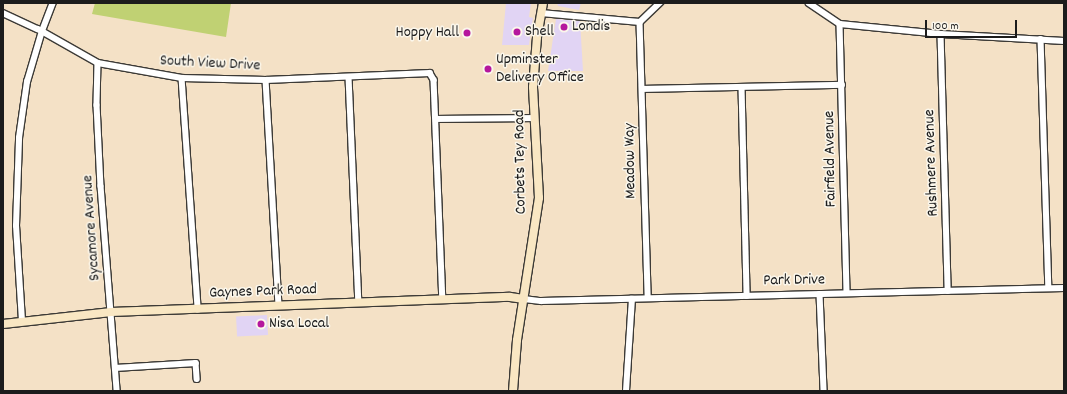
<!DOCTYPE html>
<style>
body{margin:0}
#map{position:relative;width:1067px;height:394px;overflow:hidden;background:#f4e1c6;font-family:Dekko,sans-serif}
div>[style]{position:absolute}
.built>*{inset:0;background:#e1d4f4;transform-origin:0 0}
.green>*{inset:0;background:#c0d173}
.roads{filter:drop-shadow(1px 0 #3c3a36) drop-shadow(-1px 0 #3c3a36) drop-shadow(0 1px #3c3a36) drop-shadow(0 -1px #3c3a36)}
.street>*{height:5.5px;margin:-2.75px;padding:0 2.75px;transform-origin:2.75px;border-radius:2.75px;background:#fff}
.secondary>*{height:8px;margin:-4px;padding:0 4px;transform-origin:4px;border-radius:4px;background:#f9e7c3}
.dots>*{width:11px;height:11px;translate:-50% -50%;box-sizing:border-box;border:2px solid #fbf7ec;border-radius:50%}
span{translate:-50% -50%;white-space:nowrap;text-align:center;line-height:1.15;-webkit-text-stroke:3px #fbf7ec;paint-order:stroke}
.poi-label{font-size:16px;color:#1c1c1c}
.left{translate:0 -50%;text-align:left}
.right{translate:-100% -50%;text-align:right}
.street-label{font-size:16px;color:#1c1c1c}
.frame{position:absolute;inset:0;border:4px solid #1c1c1c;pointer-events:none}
.scale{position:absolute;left:925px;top:20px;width:92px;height:18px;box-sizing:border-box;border:2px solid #1c1c1c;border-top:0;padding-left:5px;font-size:12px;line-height:14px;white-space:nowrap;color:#1c1c1c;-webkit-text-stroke:3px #fbf7ec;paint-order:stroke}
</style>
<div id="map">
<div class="built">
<div style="clip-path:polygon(506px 3px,531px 3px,529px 17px,533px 18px,529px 45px,502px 45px)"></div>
<div style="clip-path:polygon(557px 3px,581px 3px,579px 10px,558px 6px)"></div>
<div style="clip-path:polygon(556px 19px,580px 21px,583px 71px,548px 71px)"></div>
<div style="left:267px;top:315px;width:20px;height:31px;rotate:87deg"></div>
</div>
<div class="green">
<div style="clip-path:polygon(95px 3px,231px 3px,226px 37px,92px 14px)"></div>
</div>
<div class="roads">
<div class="street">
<div style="left:809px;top:3px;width:37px;rotate:34deg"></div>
<div style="left:840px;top:24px;width:101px;rotate:5.7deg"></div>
<div style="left:941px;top:34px;width:123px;rotate:3.3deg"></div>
<div style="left:3px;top:13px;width:38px;rotate:25deg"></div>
<div style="left:38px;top:29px;width:69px;rotate:29.5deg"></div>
<div style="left:98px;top:63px;width:85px;rotate:10.1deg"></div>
<div style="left:182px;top:78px;width:84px;rotate:1.4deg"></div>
<div style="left:266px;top:80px;width:164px;rotate:-2.4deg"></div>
<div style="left:430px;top:73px;width:8px;rotate:60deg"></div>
<div style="left:434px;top:80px;width:220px;rotate:87.7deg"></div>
<div style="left:541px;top:13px;width:99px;rotate:5.2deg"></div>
<div style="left:640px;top:22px;width:28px;rotate:-44deg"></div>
<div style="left:640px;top:22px;width:276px;rotate:88.3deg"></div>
<div style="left:840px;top:24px;width:269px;rotate:88.5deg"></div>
<div style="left:941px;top:34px;width:257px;rotate:88.4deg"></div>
<div style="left:1041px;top:39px;width:249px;rotate:88.2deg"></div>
<div style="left:98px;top:63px;width:42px;rotate:91.4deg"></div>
<div style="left:97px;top:105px;width:81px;rotate:87.2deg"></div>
<div style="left:101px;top:186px;width:206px;rotate:85.5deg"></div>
<div style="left:349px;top:77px;width:225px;rotate:87.5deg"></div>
<div style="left:182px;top:78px;width:232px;rotate:86deg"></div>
<div style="left:266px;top:80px;width:226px;rotate:86.7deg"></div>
<div style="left:742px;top:87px;width:209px;rotate:88.6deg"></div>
<div style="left:643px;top:89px;width:199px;rotate:-1.2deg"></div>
<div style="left:436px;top:119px;width:99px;rotate:-0.6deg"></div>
<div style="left:820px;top:294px;width:97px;rotate:87.6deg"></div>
<div style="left:524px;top:299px;width:17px;rotate:7deg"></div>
<div style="left:541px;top:301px;width:523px;rotate:-1.42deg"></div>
<div style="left:22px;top:321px;width:95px;rotate:-93.6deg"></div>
<div style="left:16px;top:226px;width:88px;rotate:-88deg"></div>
<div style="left:19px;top:138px;width:57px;rotate:-81.9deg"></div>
<div style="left:27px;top:82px;width:53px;rotate:-73.6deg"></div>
<div style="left:42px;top:31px;width:30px;rotate:-69deg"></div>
<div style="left:115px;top:368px;width:81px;rotate:-3.5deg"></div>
<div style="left:196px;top:363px;width:16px;rotate:86deg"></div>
<div style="left:626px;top:391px;width:92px;rotate:-86.3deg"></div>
</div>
<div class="secondary">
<div style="left:3px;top:324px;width:109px;rotate:-6.3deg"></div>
<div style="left:111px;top:312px;width:399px;rotate:-2.2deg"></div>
<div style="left:510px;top:297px;width:14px;rotate:8deg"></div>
<div style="left:513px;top:391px;width:51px;rotate:-85.5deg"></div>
<div style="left:517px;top:340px;width:144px;rotate:-81.2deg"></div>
<div style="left:539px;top:198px;width:111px;rotate:-93.1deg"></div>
<div style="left:533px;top:87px;width:50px;rotate:-85.4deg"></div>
<div style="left:537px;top:37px;width:35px;rotate:-80deg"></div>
</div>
</div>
<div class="dots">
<div style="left:564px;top:27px;background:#b5179e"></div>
<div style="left:517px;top:32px;background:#b5179e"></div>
<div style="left:467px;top:33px;background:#b5179e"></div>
<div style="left:488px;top:69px;background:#b5179e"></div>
<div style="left:261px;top:324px;background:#b5179e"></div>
</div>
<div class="poi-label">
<span class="left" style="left:572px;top:27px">Londis</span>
<span class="left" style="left:525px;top:32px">Shell</span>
<span class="right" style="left:459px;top:33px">Hoppy Hall</span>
<span class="left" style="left:496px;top:69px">Upminster<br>Delivery Office</span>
<span class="left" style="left:269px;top:324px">Nisa Local</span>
</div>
<div class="street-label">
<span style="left:210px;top:64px;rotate:3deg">South View Drive</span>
<span style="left:831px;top:159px;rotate:-91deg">Fairfield Avenue</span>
<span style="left:631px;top:161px;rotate:-91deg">Meadow Way</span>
<span style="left:521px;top:162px;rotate:-91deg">Corbets Tey Road</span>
<span style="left:932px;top:163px;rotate:-92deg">Rushmere Avenue</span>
<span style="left:92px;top:228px;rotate:-94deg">Sycamore Avenue</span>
<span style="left:794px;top:281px;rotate:-1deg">Park Drive</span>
<span style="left:263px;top:292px;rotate:-2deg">Gaynes Park Road</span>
</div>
<div class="frame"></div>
<div class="scale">100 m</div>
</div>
